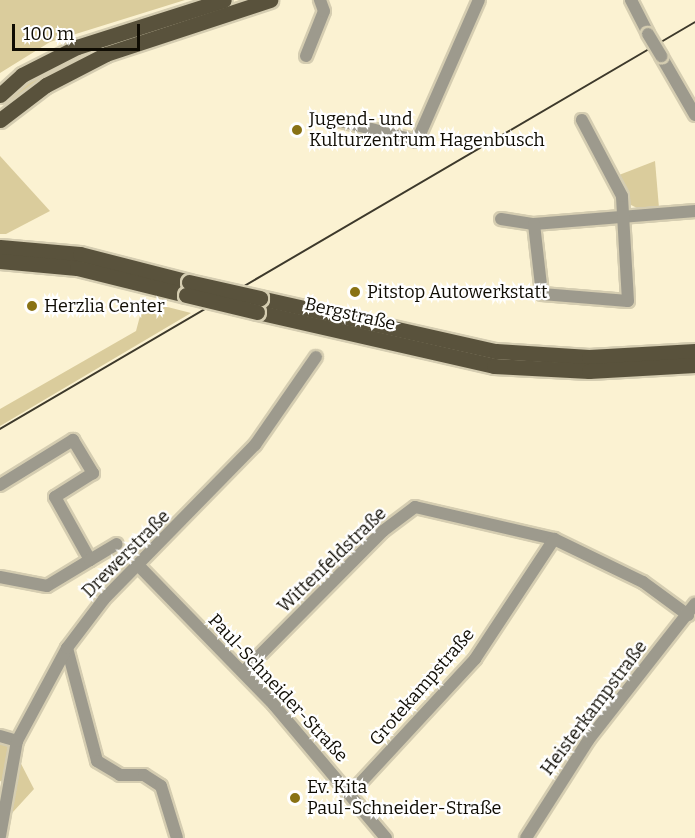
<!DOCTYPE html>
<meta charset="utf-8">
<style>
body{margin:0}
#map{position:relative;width:695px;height:838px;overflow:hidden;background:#fbf2d2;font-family:Bitter,serif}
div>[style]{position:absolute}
.green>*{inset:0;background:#dacc9c}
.roads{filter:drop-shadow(2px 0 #d5cdb1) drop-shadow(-2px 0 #d5cdb1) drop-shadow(0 2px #d5cdb1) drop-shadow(0 -2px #d5cdb1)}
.minor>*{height:12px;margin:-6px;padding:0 6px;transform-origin:6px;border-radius:6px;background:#9d9a8d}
.major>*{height:15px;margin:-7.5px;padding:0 7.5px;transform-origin:7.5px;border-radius:7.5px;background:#59523c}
.rail>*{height:2px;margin:-1px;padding:0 1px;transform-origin:1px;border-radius:1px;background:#3d392b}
.bridges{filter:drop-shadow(2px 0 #d5cdb1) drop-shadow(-2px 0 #d5cdb1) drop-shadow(0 2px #d5cdb1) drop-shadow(0 -2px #d5cdb1)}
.minor-bridge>*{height:12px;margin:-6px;padding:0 6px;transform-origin:6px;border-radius:6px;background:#9d9a8d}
.major-bridge>*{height:15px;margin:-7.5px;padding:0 7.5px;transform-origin:7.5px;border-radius:7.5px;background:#59523c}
.dots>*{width:16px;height:16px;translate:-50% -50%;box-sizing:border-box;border:3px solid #fff;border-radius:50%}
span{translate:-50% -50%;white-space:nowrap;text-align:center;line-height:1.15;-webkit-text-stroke:4.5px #fff;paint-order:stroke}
.poi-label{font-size:18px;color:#0f0c03}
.left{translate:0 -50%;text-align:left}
.street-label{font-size:18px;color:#0f0c03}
.scale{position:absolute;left:12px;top:24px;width:128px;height:27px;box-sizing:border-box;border:3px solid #0f0c03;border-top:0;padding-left:8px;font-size:18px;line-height:21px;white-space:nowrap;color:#0f0c03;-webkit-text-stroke:4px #fff;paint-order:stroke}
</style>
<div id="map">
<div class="green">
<div style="clip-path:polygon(0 0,185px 0,50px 42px,0 73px)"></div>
<div style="clip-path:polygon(240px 0,256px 0,119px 43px,14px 102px,8px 95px,57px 61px)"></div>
<div style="clip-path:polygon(0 156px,50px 211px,6px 234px,0 234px)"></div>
<div style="clip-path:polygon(655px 161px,659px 208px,637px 208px,629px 204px,619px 175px)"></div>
<div style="clip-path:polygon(144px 301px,191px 313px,0 426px,0 409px,136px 331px)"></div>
<div style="clip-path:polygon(0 738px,16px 744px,15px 752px,34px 789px,2px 824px,9px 784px,0 781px)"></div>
</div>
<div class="roads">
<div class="minor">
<div style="left:631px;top:0;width:38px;rotate:63deg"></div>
<div style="left:306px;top:56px;width:48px;rotate:-68.2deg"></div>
<div style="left:324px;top:11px;width:12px;rotate:-110deg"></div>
<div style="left:661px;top:56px;width:68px;rotate:60deg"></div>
<div style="left:341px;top:121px;width:79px;rotate:14.7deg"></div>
<div style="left:417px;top:141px;width:154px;rotate:-66.3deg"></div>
<div style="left:501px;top:219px;width:33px;rotate:9deg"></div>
<div style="left:534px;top:224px;width:162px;rotate:-4.6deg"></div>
<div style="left:534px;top:224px;width:70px;rotate:83.5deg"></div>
<div style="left:542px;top:294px;width:86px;rotate:4.7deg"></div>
<div style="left:628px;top:301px;width:105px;rotate:-93.3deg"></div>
<div style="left:622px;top:196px;width:86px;rotate:-117.8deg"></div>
<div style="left:0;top:485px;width:86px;rotate:-31.7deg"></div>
<div style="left:73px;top:440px;width:39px;rotate:59deg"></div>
<div style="left:93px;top:473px;width:45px;rotate:147.7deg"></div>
<div style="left:55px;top:497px;width:72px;rotate:60.9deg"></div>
<div style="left:90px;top:560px;width:50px;rotate:148.8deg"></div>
<div style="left:47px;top:586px;width:48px;rotate:-169.2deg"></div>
<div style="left:90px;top:560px;width:31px;rotate:-31deg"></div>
<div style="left:139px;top:566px;width:194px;rotate:45.8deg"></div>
<div style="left:274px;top:705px;width:174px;rotate:49.9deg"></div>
<div style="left:67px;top:648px;width:117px;rotate:75.1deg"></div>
<div style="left:97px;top:761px;width:27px;rotate:31deg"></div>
<div style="left:120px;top:775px;width:24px"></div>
<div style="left:144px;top:775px;width:20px;rotate:33deg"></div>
<div style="left:161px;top:786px;width:54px;rotate:72.9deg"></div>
<div style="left:243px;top:672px;width:199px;rotate:-45.2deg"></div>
<div style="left:383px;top:531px;width:40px;rotate:-37deg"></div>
<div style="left:415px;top:507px;width:143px;rotate:13deg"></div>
<div style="left:554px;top:539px;width:99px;rotate:25.8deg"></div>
<div style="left:643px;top:582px;width:56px;rotate:36.3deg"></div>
<div style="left:0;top:736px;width:18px;rotate:16deg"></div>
<div style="left:351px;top:793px;width:183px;rotate:-47.2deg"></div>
<div style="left:475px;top:659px;width:144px;rotate:-56.6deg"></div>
<div style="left:0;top:836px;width:97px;rotate:-79.9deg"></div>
<div style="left:17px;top:741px;width:106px;rotate:-61.7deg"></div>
<div style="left:67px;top:648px;width:61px;rotate:-52.9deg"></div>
<div style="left:104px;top:599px;width:216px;rotate:-45.6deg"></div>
<div style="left:255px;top:445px;width:107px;rotate:-55.3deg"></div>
<div style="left:526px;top:838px;width:117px;rotate:-57.5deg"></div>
<div style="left:589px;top:739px;width:172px;rotate:-51.9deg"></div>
</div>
<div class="major">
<div style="left:0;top:95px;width:30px;rotate:-42deg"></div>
<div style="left:22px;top:75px;width:62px;rotate:-27deg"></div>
<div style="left:77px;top:47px;width:154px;rotate:-17.7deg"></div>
<div style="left:0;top:120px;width:58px;rotate:-37.3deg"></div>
<div style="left:46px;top:85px;width:68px;rotate:-27.3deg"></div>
<div style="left:106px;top:54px;width:173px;rotate:-18.2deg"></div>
<div style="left:0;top:247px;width:80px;rotate:5deg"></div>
<div style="left:80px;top:254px;width:113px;rotate:14.4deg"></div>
<div style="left:0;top:261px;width:77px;rotate:5.2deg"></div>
<div style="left:77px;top:268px;width:112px;rotate:13.9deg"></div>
<div style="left:260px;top:298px;width:242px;rotate:12.7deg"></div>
<div style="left:496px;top:351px;width:93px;rotate:3.7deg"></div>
<div style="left:589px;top:357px;width:106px;rotate:-3.2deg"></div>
<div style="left:257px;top:312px;width:243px;rotate:12.8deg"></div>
<div style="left:494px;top:366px;width:95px;rotate:3deg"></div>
<div style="left:589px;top:371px;width:106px;rotate:-3.2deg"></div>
</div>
</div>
<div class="rail">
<div style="left:0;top:429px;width:805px;rotate:-30.35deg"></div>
</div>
<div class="bridges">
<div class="minor-bridge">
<div style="left:648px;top:34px;width:26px;rotate:59deg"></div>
</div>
<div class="major-bridge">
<div style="left:189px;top:282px;width:73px;rotate:12.7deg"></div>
<div style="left:186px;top:295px;width:73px;rotate:13.5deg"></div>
</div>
</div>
<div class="dots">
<div style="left:297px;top:130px;background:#897214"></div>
<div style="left:355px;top:292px;background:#897214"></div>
<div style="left:32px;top:306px;background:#897214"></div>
<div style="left:295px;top:798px;background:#897214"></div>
</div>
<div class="poi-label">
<span class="left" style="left:309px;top:130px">Jugend- und<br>Kulturzentrum Hagenbusch</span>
<span class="left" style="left:367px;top:292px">Pitstop Autowerkstatt</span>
<span class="left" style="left:44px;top:306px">Herzlia Center</span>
<span class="left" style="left:307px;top:798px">Ev. Kita<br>Paul-Schneider-Straße</span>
</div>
<div class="street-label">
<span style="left:350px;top:314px;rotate:13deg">Bergstraße</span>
<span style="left:126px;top:554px;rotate:-45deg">Drewerstraße</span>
<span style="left:332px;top:560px;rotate:-44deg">Wittenfeldstraße</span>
<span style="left:422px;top:687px;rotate:-49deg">Grotekampstraße</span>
<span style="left:278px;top:688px;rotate:47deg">Paul-Schneider-Straße</span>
<span style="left:594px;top:708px;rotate:-53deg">Heisterkampstraße</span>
</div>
<div class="scale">100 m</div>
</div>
